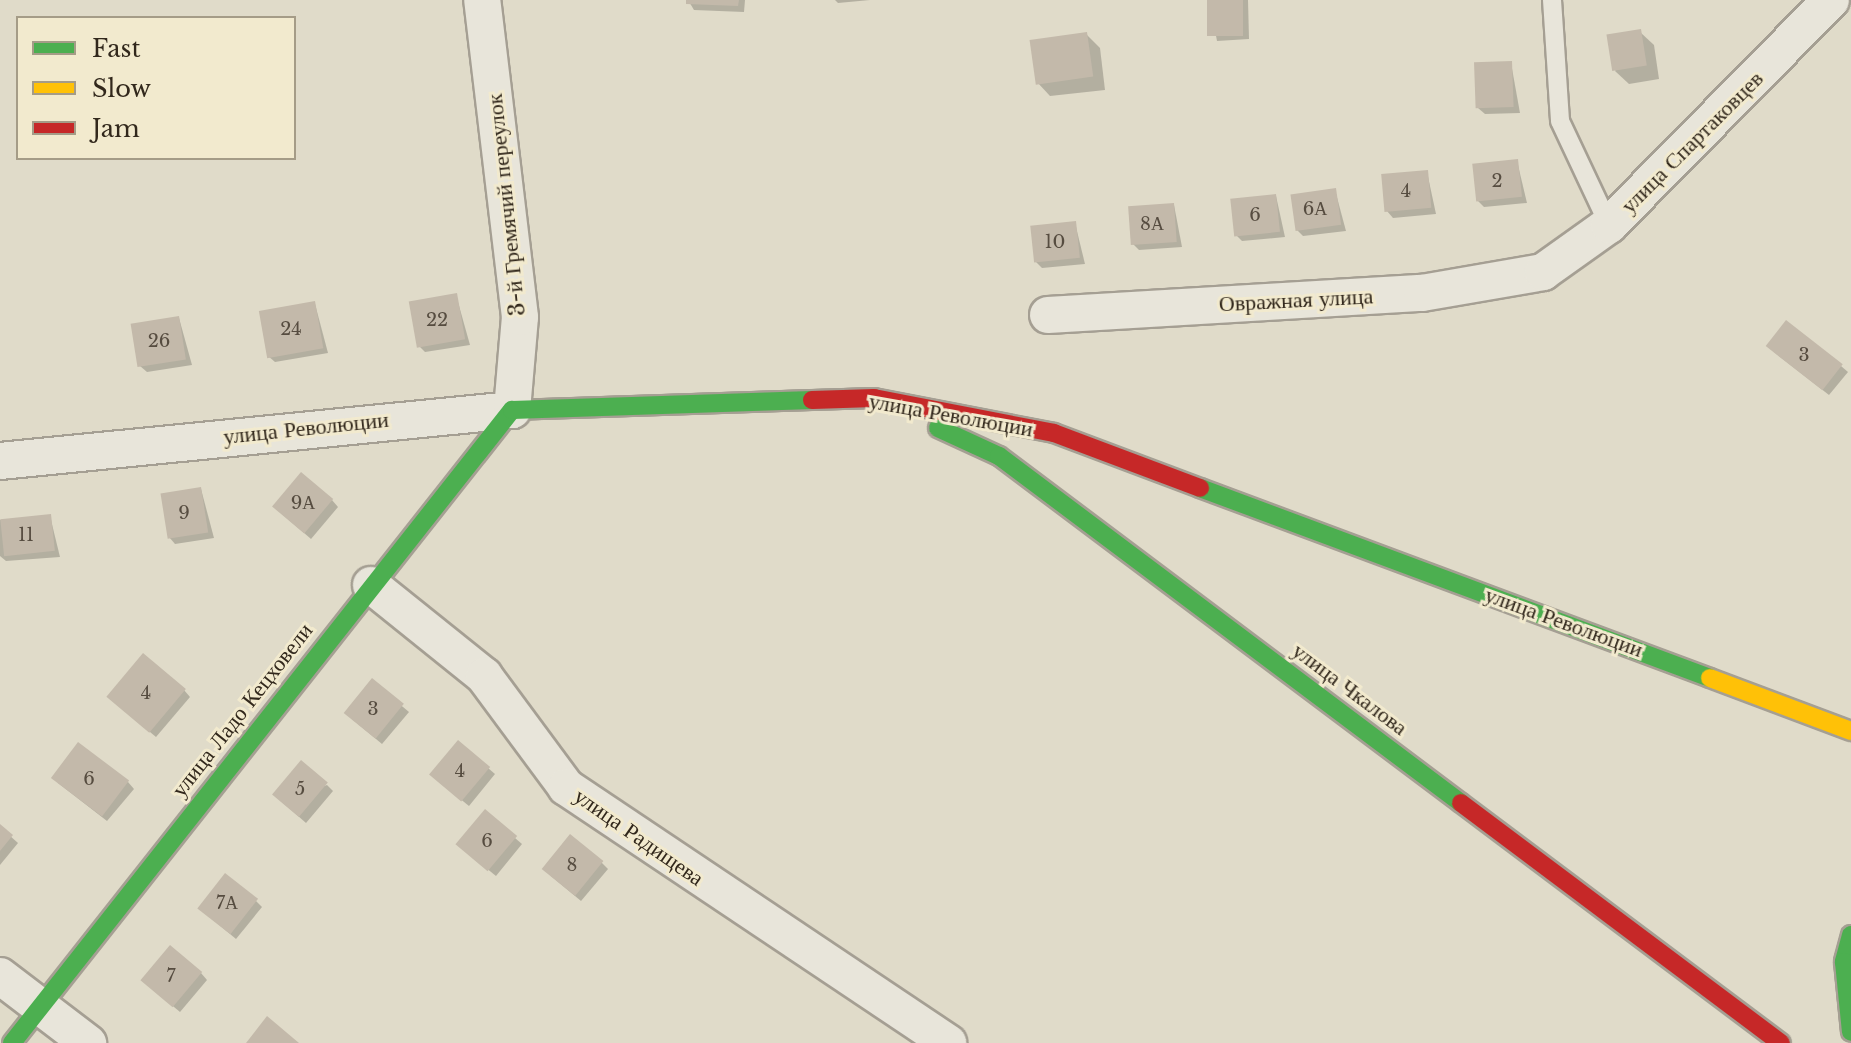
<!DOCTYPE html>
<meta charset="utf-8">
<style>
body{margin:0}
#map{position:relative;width:1851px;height:1043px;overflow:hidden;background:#e0dbc9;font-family:"Libre Baskerville",serif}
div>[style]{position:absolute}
.shadow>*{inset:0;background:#0003}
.building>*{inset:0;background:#c3b9aa;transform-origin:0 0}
.roads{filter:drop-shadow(2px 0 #a59f93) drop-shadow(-2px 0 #a59f93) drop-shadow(0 2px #a59f93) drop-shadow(0 -2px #a59f93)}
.lane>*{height:18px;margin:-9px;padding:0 9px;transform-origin:9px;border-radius:9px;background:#e8e5da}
.street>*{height:36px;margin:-18px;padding:0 18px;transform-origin:18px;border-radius:18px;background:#e8e5da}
.fast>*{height:18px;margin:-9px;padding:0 9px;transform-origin:9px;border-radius:9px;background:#4caf50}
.slow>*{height:18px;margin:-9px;padding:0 9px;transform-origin:9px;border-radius:9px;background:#ffc107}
.jam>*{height:18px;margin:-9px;padding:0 9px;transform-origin:9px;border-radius:9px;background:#c62828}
span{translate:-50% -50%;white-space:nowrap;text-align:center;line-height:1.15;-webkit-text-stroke:6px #f2eace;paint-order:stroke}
.number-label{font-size:18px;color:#564c40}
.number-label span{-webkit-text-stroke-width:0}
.street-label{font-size:22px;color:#32281c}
.legend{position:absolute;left:16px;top:16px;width:280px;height:144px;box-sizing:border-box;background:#f2eace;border:2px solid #a59c87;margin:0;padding:10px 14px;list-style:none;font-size:24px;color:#32281c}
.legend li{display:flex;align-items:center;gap:16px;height:40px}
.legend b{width:40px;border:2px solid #a59c87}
</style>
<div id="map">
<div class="shadow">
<div style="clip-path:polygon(688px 0,745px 0,744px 12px,694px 10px)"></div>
<div style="clip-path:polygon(835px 0,870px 0,838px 3px)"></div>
<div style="clip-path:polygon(1209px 0,1248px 0,1249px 39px,1217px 41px)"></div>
<div style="clip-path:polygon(1640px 32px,1654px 45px,1659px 79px,1629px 84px,1615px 71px)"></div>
<div style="clip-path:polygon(1086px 34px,1100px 48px,1105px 90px,1050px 96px,1037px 82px)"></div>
<div style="clip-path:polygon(1511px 63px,1520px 113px,1485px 114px,1478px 108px)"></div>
<div style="clip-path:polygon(1517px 161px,1527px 203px,1484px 207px,1478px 201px)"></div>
<div style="clip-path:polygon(1427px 172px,1436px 214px,1393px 218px,1387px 211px)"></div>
<div style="clip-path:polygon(1335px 190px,1346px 231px,1303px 236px,1297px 230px)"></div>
<div style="clip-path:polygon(1276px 196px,1285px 237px,1242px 241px,1236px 235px)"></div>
<div style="clip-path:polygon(1174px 205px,1182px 247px,1139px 250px,1132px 243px)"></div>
<div style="clip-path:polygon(1075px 223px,1085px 264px,1042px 268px,1036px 262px)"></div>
<div style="clip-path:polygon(456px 295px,470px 345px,425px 352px,419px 346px)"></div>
<div style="clip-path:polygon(315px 304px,328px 353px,275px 362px,268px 356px)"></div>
<div style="clip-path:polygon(179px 318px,192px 365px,147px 372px,140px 366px)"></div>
<div style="clip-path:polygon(1774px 352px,1841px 366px,1848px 372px,1829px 395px)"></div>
<div style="clip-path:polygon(201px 489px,214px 538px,175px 544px,169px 537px)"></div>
<div style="clip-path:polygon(332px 500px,338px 507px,311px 539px,281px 513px)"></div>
<div style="clip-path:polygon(50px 516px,60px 557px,6px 561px,0 556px,0 520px)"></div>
<div style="clip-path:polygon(372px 681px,409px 712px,382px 744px,352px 719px)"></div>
<div style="clip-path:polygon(184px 690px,190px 697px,156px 737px,115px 703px)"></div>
<div style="clip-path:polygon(459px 743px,495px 774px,469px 806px,438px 781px)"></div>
<div style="clip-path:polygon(128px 782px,134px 789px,107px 821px,58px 783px)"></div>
<div style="clip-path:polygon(327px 785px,333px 791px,306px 823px,281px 801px)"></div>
<div style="clip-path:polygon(485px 812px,522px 844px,496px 876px,465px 851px)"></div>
<div style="clip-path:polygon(0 827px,18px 843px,0 865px)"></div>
<div style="clip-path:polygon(601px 862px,608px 869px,581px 901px,551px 876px)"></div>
<div style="clip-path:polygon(256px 901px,262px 907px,236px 939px,206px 914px)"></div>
<div style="clip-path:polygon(201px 973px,207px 980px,180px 1012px,150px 987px)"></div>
</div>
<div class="building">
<div style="clip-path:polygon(686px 0,739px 0,738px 6px,686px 4px)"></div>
<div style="left:1207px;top:0;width:36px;height:36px"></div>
<div style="left:1641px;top:29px;width:37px;height:35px;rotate:81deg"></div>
<div style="left:1087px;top:32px;width:45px;height:58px;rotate:82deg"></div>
<div style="left:1512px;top:61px;width:46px;height:38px;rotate:88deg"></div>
<div style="left:1518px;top:159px;width:38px;height:46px;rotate:84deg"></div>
<div style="left:1428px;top:170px;width:38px;height:47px;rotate:85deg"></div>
<div style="left:1336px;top:188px;width:37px;height:46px;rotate:82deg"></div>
<div style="left:1276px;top:194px;width:38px;height:46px;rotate:84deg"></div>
<div style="left:1174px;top:203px;width:39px;height:46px;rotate:86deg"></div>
<div style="left:1076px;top:221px;width:37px;height:46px;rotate:84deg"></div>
<div style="left:457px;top:293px;width:47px;height:49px;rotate:80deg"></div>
<div style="left:315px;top:301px;width:48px;height:57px;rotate:80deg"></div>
<div style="left:179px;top:316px;width:44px;height:49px;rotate:81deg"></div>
<div style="left:1786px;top:320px;width:72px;height:33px;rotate:38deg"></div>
<div style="left:301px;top:472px;width:42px;height:45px;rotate:40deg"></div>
<div style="left:201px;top:487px;width:46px;height:41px;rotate:81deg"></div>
<div style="left:51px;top:514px;width:37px;height:51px;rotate:84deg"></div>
<div style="left:143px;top:653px;width:56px;height:57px;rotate:40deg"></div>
<div style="left:372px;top:678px;width:41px;height:45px;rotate:39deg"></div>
<div style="left:458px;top:740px;width:42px;height:45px;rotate:40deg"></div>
<div style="left:78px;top:742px;width:64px;height:45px;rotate:37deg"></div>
<div style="left:301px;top:760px;width:35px;height:45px;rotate:40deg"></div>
<div style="left:485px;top:809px;width:42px;height:46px;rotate:40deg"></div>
<div style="clip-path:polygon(0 824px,13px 835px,0 851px)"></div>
<div style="left:570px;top:834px;width:43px;height:45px;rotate:39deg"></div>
<div style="left:225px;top:873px;width:42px;height:45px;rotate:38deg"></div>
<div style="left:170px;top:945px;width:42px;height:46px;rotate:40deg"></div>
<div style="clip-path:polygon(267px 1016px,299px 1043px,246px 1043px)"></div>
</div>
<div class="roads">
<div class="lane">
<div style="left:1552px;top:0;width:121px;rotate:86.2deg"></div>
<div style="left:1560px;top:121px;width:115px;rotate:64.8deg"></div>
</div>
<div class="street">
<div style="left:1048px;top:315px;width:375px;rotate:-3.4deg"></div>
<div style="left:1422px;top:293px;width:123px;rotate:-9.8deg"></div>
<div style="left:1543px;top:272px;width:81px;rotate:-35.5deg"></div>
<div style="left:1609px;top:225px;width:316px;rotate:-45.4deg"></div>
<div style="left:0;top:461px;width:515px;rotate:-5.69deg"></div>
<div style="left:512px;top:410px;width:93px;rotate:-85.1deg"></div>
<div style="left:520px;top:317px;width:319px;rotate:-96.8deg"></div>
<div style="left:371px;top:585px;width:145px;rotate:38.8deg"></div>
<div style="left:484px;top:676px;width:138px;rotate:53.5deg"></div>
<div style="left:566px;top:787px;width:460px;rotate:33.8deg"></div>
<div style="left:0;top:976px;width:111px;rotate:37.3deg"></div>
</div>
<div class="fast">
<div style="left:938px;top:428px;width:67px;rotate:24.7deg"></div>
<div style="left:999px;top:456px;width:578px;rotate:36.91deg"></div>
<div style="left:1200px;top:488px;width:544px;rotate:20.43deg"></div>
<div style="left:1851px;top:935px;width:28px;rotate:105deg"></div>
<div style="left:1844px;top:962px;width:70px;rotate:84.3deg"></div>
<div style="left:12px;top:1043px;width:807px;rotate:-51.7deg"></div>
<div style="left:512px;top:410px;width:300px;rotate:-1.9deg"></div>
</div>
<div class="slow">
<div style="left:1710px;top:678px;width:151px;rotate:20.6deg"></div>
</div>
<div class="jam">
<div style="left:812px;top:400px;width:62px;rotate:-1.8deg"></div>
<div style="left:874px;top:398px;width:183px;rotate:11deg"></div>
<div style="left:1054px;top:433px;width:156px;rotate:20.6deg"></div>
<div style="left:1461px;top:803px;width:400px;rotate:36.9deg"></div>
</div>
</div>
<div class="number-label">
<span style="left:1497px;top:181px">2</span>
<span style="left:1406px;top:191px">4</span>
<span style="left:1315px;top:209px">6А</span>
<span style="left:1255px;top:215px">6</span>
<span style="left:1152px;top:224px">8А</span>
<span style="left:1055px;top:242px">10</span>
<span style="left:437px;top:320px">22</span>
<span style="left:291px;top:329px">24</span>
<span style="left:159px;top:341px">26</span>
<span style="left:1804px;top:355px">3</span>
<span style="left:303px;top:503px">9А</span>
<span style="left:184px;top:513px">9</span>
<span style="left:26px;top:535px">11</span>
<span style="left:146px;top:693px">4</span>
<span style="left:373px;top:709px">3</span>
<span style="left:460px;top:771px">4</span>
<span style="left:89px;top:779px">6</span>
<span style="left:300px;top:789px">5</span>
<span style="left:487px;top:841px">6</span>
<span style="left:572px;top:865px">8</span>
<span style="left:227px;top:903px">7А</span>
<span style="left:171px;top:976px">7</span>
</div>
<div class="street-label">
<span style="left:1692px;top:142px;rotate:-45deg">улица Спартаковцев</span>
<span style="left:506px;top:205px;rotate:-96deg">3-й Гремячий переулок</span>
<span style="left:1296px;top:300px;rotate:-3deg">Овражная улица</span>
<span style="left:951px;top:415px;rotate:10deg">улица Революции</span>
<span style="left:306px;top:428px;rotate:-6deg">улица Революции</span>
<span style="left:1564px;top:622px;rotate:20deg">улица Революции</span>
<span style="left:1350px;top:689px;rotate:37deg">улица Чкалова</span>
<span style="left:242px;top:710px;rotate:-52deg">улица Ладо Кецховели</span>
<span style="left:639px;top:837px;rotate:35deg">улица Радищева</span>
</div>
<ul class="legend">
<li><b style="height:10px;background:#4caf50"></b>Fast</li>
<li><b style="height:10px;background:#ffc107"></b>Slow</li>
<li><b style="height:10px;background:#c62828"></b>Jam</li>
</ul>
</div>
